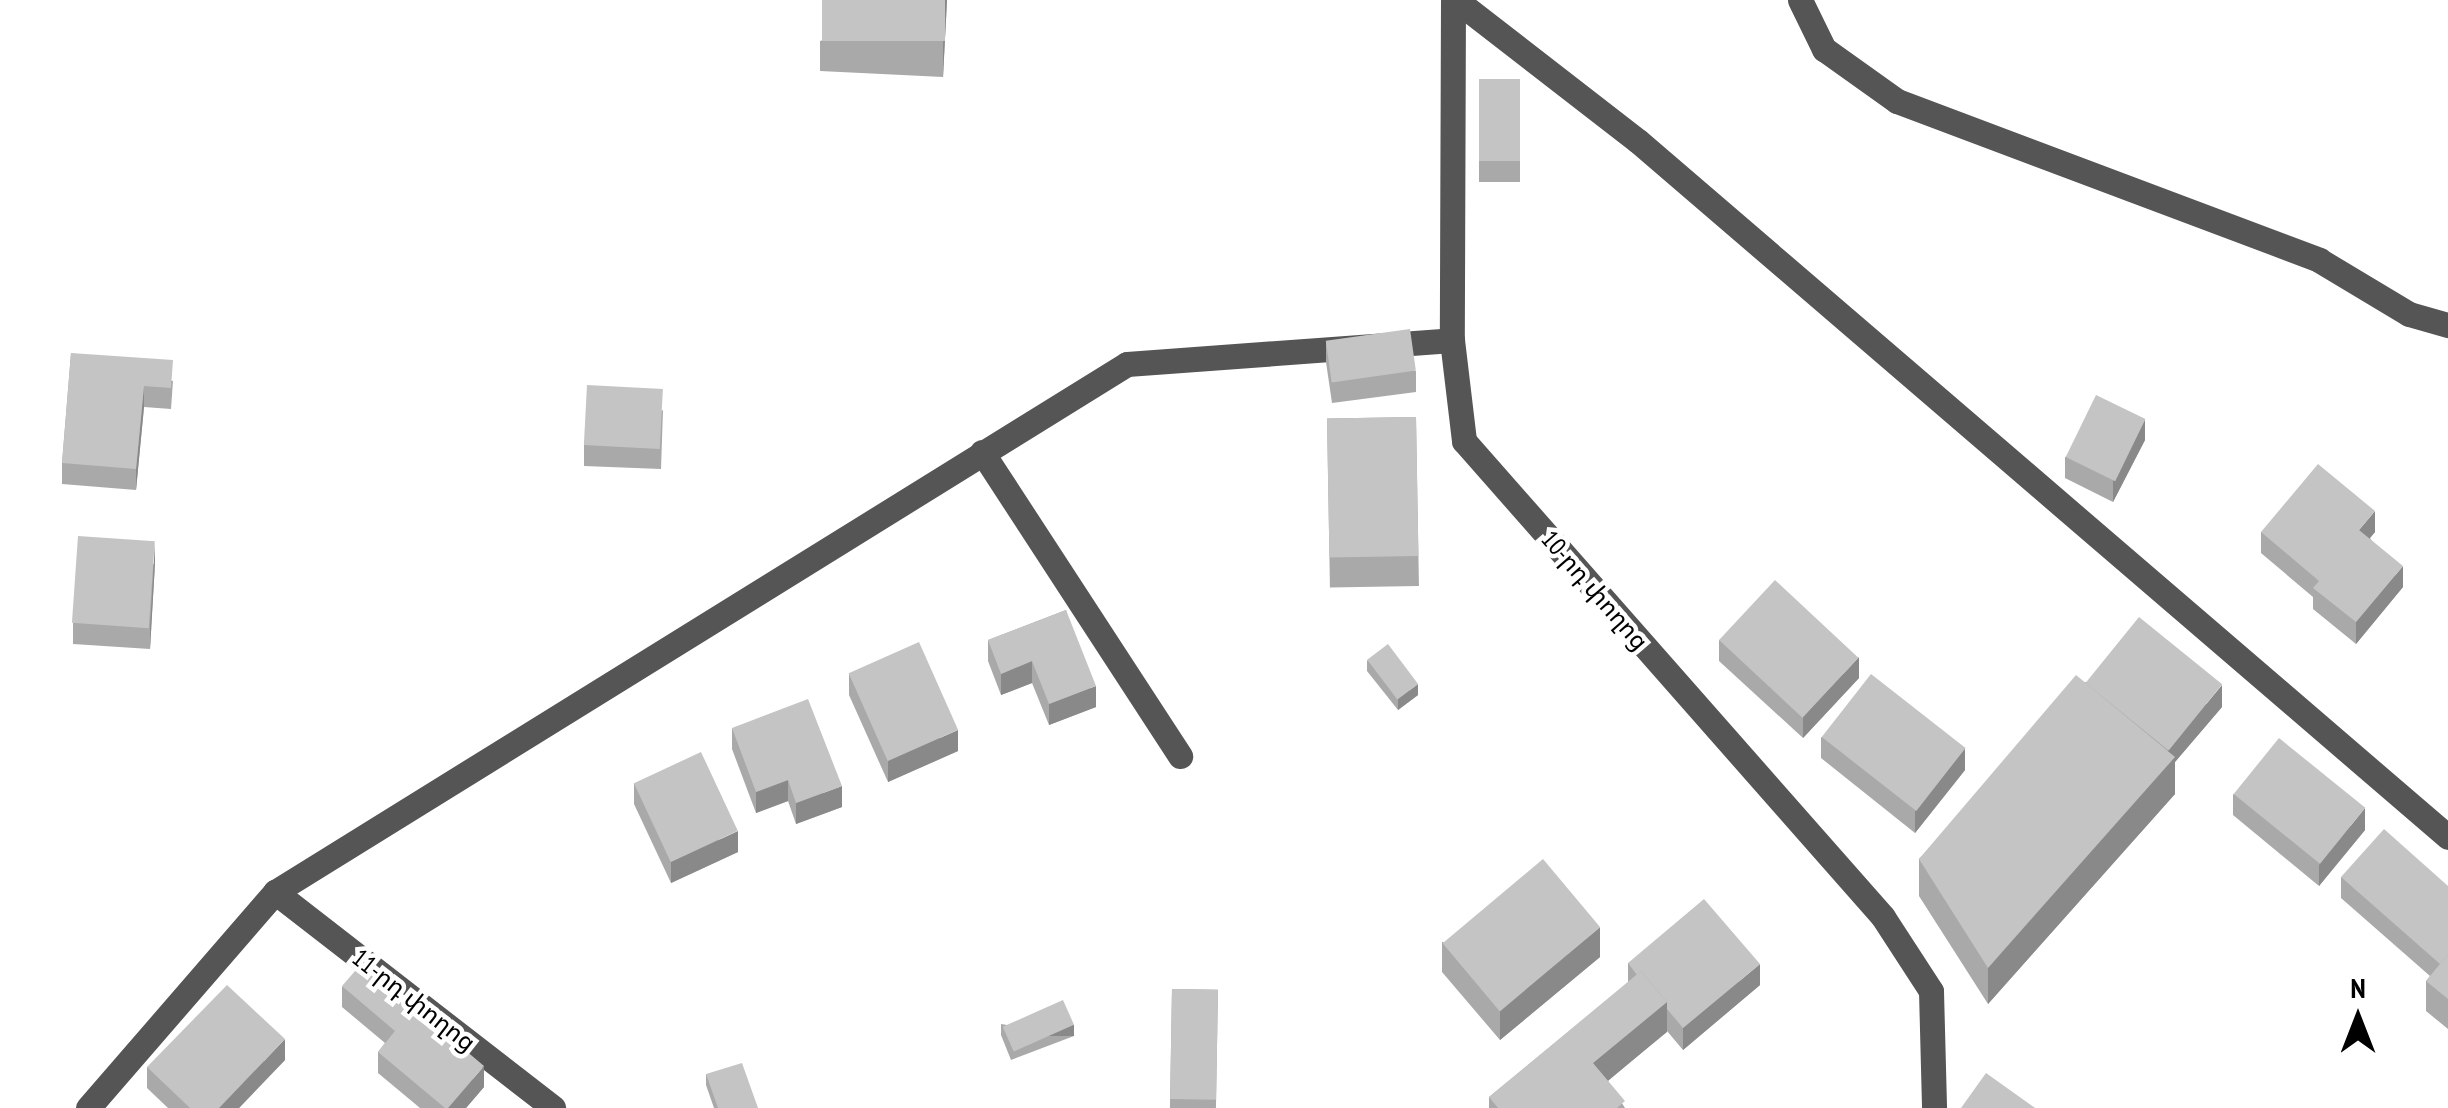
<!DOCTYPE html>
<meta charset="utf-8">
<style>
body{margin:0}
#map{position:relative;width:2448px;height:1108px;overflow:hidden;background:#fff;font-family:"PT Sans Narrow","Noto Sans Armenian",sans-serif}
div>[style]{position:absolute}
.minor>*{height:25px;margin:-12.5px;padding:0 12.5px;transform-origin:12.5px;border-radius:12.5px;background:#555}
.wall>*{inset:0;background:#a9a9a9;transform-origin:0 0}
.shaded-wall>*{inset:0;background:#898989;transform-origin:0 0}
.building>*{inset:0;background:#c4c4c4;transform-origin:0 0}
span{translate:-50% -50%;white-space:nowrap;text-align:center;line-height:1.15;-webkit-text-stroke:9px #fff;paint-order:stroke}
.street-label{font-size:25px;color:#000}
.north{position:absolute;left:2308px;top:968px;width:100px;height:100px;-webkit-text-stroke:8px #fff;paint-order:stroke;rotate:0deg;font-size:28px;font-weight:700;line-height:40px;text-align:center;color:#000}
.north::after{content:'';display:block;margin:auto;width:35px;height:45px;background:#000;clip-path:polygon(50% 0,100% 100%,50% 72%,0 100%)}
</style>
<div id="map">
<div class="minor">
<div style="left:1453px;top:0;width:340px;rotate:90.2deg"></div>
<div style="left:1452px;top:340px;width:102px;rotate:83.2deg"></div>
<div style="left:1464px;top:441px;width:634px;rotate:48.64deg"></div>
<div style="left:1883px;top:917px;width:88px;rotate:57deg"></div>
<div style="left:1931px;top:991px;width:117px;rotate:88.5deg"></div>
<div style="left:1456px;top:0;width:230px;rotate:37.8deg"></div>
<div style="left:1638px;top:141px;width:1068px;rotate:40.67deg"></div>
<div style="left:1800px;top:0;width:55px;rotate:63.9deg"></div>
<div style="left:1824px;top:49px;width:90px;rotate:35.5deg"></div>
<div style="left:1897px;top:101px;width:451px;rotate:20.6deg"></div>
<div style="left:2319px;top:260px;width:105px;rotate:31deg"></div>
<div style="left:2409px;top:314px;width:41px;rotate:15.8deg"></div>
<div style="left:982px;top:452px;width:363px;rotate:56.9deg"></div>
<div style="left:275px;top:892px;width:352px;rotate:37.8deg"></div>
<div style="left:88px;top:1108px;width:286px;rotate:-49.1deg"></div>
<div style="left:275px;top:892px;width:1002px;rotate:-31.79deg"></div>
<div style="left:1127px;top:364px;width:326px;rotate:-4.2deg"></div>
</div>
<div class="wall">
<div style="clip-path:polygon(947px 0,943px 77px,820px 71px,820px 41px)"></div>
<div style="left:1479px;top:79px;width:41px;height:103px"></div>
<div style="clip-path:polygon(1326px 341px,1416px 371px,1416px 392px,1332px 403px,1326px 362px)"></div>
<div style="clip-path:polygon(71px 353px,173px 381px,171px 409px,144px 407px,136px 490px,62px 484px,62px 463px)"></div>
<div style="clip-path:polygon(663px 410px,661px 469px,584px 466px,584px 445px)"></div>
<div style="left:1416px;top:417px;width:169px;height:89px;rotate:89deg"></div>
<div style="clip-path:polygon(2145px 440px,2113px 502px,2065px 478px,2065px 457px)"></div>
<div style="clip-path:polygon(2261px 532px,2375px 532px,2370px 538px,2403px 587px,2356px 644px,2313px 609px,2313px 597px,2261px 553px)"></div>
<div style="clip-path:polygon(155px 563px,150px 649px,73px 644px,73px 623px)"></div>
<div style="clip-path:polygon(1066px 610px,1096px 707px,1049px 725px,1032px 683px,1001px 695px,988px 661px,988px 640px)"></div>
<div style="clip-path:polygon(1719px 640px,1859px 678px,1803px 738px,1719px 661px)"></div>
<div style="clip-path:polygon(1367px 660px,1418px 695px,1398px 710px,1367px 671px)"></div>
<div style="clip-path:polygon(849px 674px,958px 751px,888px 782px,849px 695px)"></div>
<div style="clip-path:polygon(2085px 682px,2222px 707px,2175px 762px,2175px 794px,1988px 1004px,1919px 896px,1919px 859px)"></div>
<div style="clip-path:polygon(732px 728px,842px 807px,796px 824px,788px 801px,756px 813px,732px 749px)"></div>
<div style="clip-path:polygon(1821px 737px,1965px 770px,1915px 833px,1821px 758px)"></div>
<div style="clip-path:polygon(634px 783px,738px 852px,671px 883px,634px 804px)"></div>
<div style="clip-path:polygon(2233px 794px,2365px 830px,2319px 886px,2233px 815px)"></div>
<div style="clip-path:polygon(2341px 877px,2448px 886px,2448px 1029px,2426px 1011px,2426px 981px,2430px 976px,2341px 898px)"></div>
<div style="clip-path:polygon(1442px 942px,1600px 957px,1500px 1040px,1442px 972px)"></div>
<div style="clip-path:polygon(1628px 963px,1760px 985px,1683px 1050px,1667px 1031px,1608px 1081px,1625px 1108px,1489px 1108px,1489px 1097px,1628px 983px)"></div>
<div style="clip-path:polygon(342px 986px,484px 1087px,466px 1108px,420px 1108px,378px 1073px,378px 1052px,385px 1043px,342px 1007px)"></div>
<div style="left:1172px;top:989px;width:46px;height:119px;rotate:1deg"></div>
<div style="clip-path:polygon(1001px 1024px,1074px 1036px,1011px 1060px,1001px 1035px)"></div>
<div style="clip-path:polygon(285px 1060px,239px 1108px,168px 1108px,147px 1088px,147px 1067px)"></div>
<div style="clip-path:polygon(706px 1074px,758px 1108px,714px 1108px,706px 1085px)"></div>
</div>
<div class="shaded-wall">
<div style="clip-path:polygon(945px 0,947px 0,943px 77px,943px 47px)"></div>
<div style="clip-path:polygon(144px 386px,144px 407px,136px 490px,136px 469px)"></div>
<div style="clip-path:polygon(2145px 419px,2145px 440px,2113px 502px,2113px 481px)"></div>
<div style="clip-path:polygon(2375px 511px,2375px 532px,2359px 551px,2359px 530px)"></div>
<div style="clip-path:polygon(155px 542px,155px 563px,150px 649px,150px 628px)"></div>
<div style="clip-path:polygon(2403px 566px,2403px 587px,2356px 644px,2356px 622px)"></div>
<div style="clip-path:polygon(1859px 657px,1859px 678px,1803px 738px,1803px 717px)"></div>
<div style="clip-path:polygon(1032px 661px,1032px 683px,1001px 695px,1001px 674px)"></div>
<div style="clip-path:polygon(1418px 684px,1418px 695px,1398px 710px,1398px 699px)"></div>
<div style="clip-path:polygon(2222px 685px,2222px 707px,2175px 762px,2175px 794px,1988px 1004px,1988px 968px)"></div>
<div style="clip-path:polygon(1096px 686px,1096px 707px,1049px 725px,1049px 704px)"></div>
<div style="clip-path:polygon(958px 730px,958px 751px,888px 782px,888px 761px)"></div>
<div style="clip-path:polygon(1965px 748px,1965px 770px,1915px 833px,1915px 811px)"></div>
<div style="clip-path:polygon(788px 780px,788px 801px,756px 813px,756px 792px)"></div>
<div style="clip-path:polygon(842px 786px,842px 807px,796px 824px,796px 803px)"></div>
<div style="clip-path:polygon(2365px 808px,2365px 830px,2319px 886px,2319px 865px)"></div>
<div style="clip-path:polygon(738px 831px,738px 852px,671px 883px,671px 862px)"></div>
<div style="clip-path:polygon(1600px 927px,1600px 957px,1500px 1040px,1500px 1010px)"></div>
<div style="clip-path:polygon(1760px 964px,1760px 985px,1683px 1050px,1683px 1028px)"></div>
<div style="clip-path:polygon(1667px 1002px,1667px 1032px,1593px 1093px,1593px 1063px)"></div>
<div style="left:1074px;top:1025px;width:11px;height:67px;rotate:90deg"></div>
<div style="clip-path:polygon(285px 1039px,285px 1060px,239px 1108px,219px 1108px)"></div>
<div style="clip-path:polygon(484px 1066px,484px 1087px,466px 1108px,448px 1108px)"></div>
</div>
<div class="building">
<div style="left:822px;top:0;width:123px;height:41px"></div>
<div style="left:1479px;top:79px;width:41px;height:82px"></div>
<div style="left:1410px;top:329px;width:42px;height:85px;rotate:82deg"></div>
<div style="clip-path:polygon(71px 353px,173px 360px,171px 388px,144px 386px,136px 469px,62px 463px)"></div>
<div style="left:587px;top:385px;width:76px;height:60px;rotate:3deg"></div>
<div style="left:2096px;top:395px;width:55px;height:69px;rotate:26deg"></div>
<div style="left:1416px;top:417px;width:139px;height:89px;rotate:89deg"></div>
<div style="clip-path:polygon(2318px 464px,2375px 511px,2359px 530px,2403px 566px,2356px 622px,2313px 588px,2319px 581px,2261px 532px)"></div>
<div style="left:78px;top:536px;width:77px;height:87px;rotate:4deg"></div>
<div style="left:1775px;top:580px;width:114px;height:82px;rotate:43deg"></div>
<div style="clip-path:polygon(1066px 610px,1096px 686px,1049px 704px,1032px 661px,1001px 674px,988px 640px)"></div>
<div style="left:2139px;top:617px;width:107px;height:85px;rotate:39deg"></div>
<div style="left:919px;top:642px;width:96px;height:77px;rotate:66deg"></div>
<div style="left:1388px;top:644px;width:50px;height:26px;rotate:53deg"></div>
<div style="left:1871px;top:674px;width:120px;height:80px;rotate:38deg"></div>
<div style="clip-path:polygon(2076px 675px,2175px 757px,1988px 968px,1919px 859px)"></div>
<div style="clip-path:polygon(808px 699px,842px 786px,796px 803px,788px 780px,756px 792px,732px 728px)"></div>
<div style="left:2279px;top:738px;width:111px;height:72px;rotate:39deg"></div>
<div style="left:701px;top:752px;width:87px;height:74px;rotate:65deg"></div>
<div style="clip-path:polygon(2384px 829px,2448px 886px,2448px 954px,2440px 964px,2341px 877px)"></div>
<div style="left:1543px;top:859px;width:89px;height:131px;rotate:50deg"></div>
<div style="clip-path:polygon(1704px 899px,1760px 964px,1683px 1028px,1667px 1009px,1667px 1002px,1641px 971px,1637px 975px,1628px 963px)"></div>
<div style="clip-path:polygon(2448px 954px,2448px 999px,2426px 981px)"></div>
<div style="clip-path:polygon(362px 963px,484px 1066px,448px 1108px,445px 1108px,378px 1052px,395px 1031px,342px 986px)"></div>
<div style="clip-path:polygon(1641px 971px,1667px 1002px,1593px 1063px,1625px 1101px,1617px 1108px,1498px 1108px,1489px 1097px)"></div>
<div style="clip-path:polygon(227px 985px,285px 1039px,219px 1108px,190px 1108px,147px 1067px)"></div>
<div style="left:1172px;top:989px;width:46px;height:110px;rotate:1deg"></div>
<div style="left:1063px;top:1000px;width:27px;height:66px;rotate:66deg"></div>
<div style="clip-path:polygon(742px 1063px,758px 1108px,718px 1108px,706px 1074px)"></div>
<div style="clip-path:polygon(1986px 1073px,2035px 1108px,1961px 1108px)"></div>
</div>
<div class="street-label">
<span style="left:1595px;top:590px;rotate:49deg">10-րդ փողոց</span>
<span style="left:414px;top:1000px;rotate:38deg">11-րդ փողոց</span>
</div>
<div class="north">N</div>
</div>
